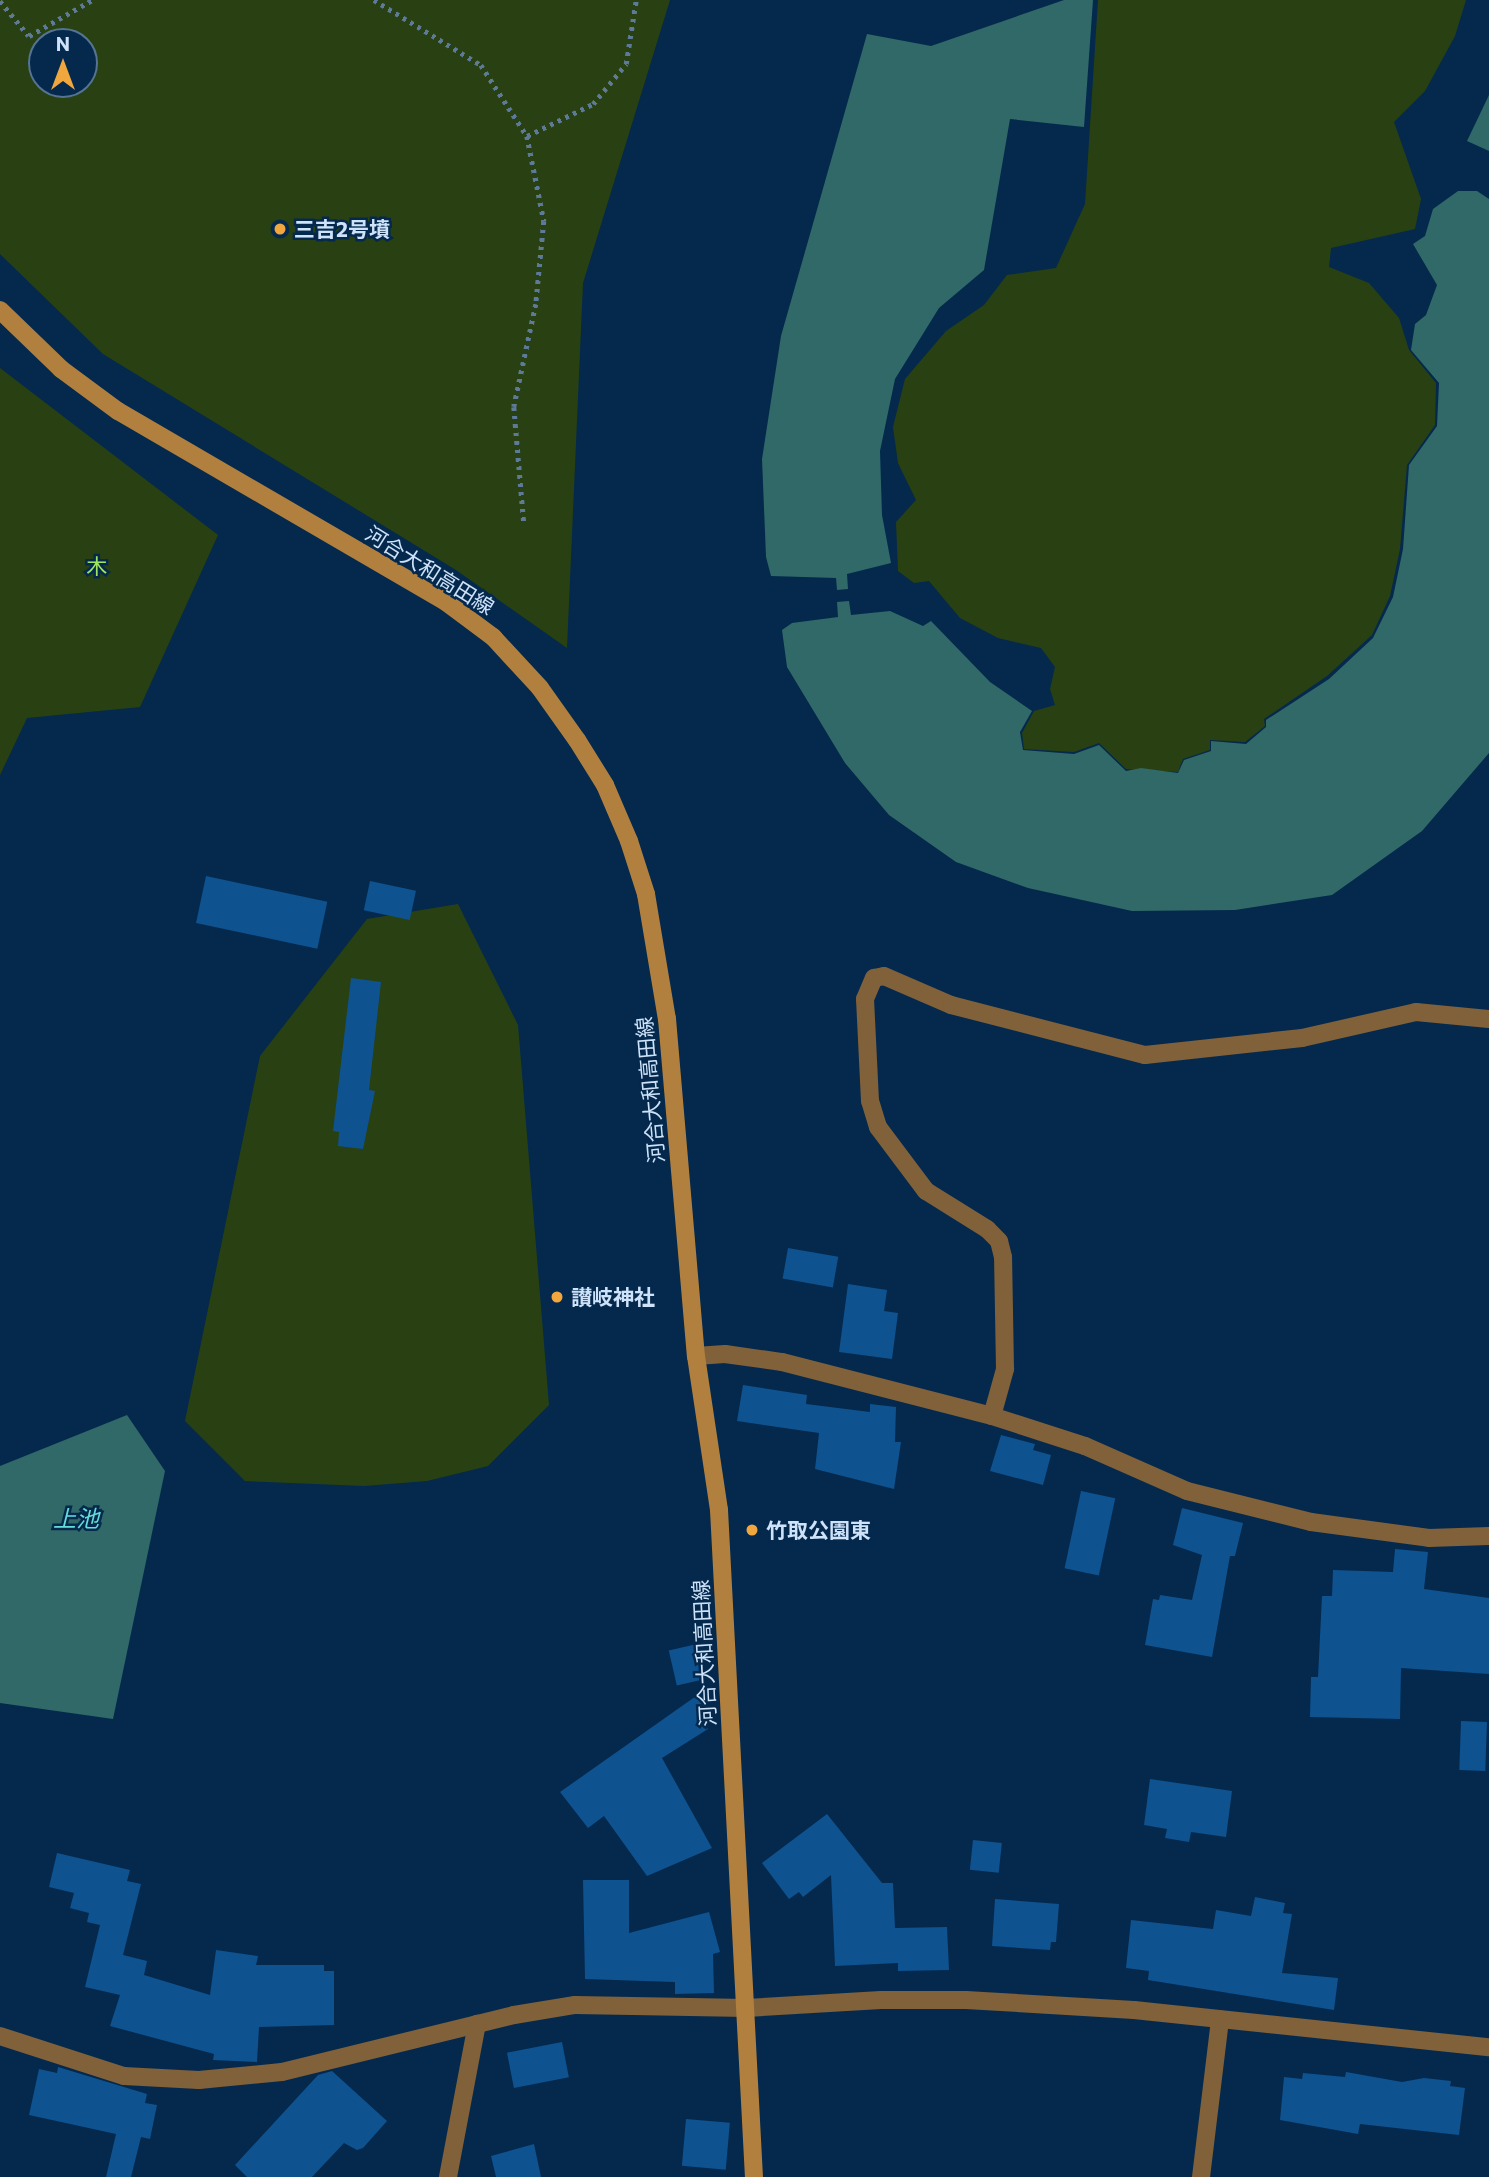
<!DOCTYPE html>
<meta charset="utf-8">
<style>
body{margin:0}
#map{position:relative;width:1489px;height:2177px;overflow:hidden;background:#04294d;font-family:Commissioner,"Noto Sans JP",sans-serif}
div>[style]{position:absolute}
.green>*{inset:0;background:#294112}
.water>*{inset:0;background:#306967}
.building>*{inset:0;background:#0f5290;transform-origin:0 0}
.path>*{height:4.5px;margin-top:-2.25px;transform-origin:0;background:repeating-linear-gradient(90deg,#5d7a99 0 3.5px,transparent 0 8.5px)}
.minor>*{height:18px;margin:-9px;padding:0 9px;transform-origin:9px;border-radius:9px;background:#80613a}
.secondary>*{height:18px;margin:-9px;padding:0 9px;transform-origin:9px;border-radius:9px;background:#b1803f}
.dots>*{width:19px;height:19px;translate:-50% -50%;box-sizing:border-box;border:4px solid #04294d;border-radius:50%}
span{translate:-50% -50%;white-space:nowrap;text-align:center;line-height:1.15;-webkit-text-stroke:5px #04294d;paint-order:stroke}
.poi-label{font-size:21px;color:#cee2f9;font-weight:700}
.left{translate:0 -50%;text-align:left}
.park-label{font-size:21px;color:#a0e55f}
.street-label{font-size:21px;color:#cee2f9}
.water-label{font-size:23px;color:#64ddd8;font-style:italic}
.north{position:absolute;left:28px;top:28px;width:70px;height:70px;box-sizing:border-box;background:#04294d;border:2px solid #557392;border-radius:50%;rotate:0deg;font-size:19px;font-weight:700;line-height:28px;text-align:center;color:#cee2f9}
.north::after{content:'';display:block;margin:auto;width:24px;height:32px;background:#efa73e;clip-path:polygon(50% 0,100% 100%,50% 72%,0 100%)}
</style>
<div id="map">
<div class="green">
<div style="clip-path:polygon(evenodd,0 0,670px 0,583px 283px,567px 648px,456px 570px,103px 354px,0 254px,0 0,42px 42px,84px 42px,84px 84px,42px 84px,42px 42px)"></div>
<div style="clip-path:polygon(1098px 0,1466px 0,1455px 36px,1425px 91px,1394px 122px,1421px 199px,1415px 229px,1331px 248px,1329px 267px,1369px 283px,1399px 318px,1409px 350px,1436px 383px,1435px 425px,1407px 465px,1400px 549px,1390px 596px,1372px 635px,1327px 676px,1264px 719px,1265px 726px,1245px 742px,1210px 740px,1210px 750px,1183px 759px,1178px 772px,1126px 769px,1099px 743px,1074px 752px,1024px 749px,1022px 733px,1034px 711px,1055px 705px,1050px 689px,1055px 667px,1041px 648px,998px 638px,960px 618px,929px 581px,914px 583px,898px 571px,896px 522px,916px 500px,898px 463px,893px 427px,905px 379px,946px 331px,984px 305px,1007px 275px,1056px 268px,1085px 204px)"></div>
<div style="clip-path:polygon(0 368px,218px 535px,140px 707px,27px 718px,0 775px)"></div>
<div style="clip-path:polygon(458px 904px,518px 1025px,549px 1405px,488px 1466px,427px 1481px,364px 1486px,245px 1481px,185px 1421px,260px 1056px,367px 919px)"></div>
</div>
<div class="water">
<div style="clip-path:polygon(1064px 0,1093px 0,1084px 127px,1010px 119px,984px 270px,939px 308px,895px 379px,880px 451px,882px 515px,891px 563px,847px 574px,848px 589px,837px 590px,836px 578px,771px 576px,766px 557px,762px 459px,781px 336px,867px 34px,931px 46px)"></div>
<div style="clip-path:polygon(1489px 95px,1489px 151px,1467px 141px)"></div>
<div style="clip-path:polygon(1458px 191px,1477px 191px,1489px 199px,1489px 753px,1422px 831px,1332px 895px,1235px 910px,1132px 911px,1028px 888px,956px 862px,889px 815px,845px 763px,787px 667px,782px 630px,792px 623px,838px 617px,837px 602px,849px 601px,851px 615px,890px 611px,923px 626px,931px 621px,990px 682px,1032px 711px,1020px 732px,1023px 750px,1074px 754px,1099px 745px,1126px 771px,1141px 768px,1178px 773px,1184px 760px,1211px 751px,1211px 741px,1246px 744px,1266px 727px,1266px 720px,1329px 679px,1373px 638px,1393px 597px,1403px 549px,1409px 465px,1437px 426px,1439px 383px,1411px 350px,1415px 324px,1426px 315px,1437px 285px,1413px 244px,1425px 236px,1433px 209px)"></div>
<div style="clip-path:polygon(127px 1415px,165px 1471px,113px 1719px,0 1703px,0 1466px)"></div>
</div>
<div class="building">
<div style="left:206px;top:876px;width:124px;height:48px;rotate:12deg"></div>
<div style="left:370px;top:881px;width:47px;height:30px;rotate:12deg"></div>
<div style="clip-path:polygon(351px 978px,381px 982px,369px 1090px,375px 1091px,363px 1149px,338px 1146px,339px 1132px,333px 1131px)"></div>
<div style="left:788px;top:1248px;width:51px;height:31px;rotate:10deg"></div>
<div style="clip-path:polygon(848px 1284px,887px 1290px,884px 1311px,898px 1313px,892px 1359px,839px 1352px)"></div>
<div style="clip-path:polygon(743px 1385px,807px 1395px,806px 1404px,870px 1412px,870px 1404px,896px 1407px,895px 1442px,901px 1442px,894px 1489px,815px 1469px,819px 1433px,737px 1421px)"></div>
<div style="clip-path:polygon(1001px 1435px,1035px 1444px,1033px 1450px,1051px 1455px,1043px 1485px,990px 1471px)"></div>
<div style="left:1081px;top:1491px;width:35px;height:79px;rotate:12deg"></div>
<div style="clip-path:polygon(1182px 1508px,1243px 1523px,1235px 1556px,1230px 1556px,1212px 1657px,1145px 1645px,1153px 1599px,1159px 1600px,1160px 1595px,1192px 1600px,1202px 1555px,1173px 1545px)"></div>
<div style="clip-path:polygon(1395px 1549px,1428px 1552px,1424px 1589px,1489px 1598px,1489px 1674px,1401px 1668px,1400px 1719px,1310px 1717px,1311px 1677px,1318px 1677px,1322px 1596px,1332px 1596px,1333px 1570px,1393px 1572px)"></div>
<div style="left:697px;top:1644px;width:36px;height:29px;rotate:77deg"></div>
<div style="clip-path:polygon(699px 1694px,712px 1714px,703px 1721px,708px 1729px,662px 1758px,712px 1848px,647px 1876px,604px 1816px,588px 1828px,560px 1792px)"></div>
<div style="left:1461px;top:1721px;width:26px;height:49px;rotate:2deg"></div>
<div style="clip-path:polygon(1150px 1779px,1232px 1791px,1226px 1837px,1191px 1832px,1189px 1842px,1165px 1838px,1167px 1829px,1144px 1825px)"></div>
<div style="clip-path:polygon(827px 1814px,882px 1883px,893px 1883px,895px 1928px,947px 1927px,949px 1970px,898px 1971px,898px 1963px,835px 1966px,831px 1875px,803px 1897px,799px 1892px,789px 1899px,762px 1863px)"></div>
<div style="left:973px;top:1840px;width:29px;height:30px;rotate:6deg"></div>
<div style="clip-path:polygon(57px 1853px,130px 1870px,127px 1881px,141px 1884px,123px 1955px,147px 1961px,144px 1975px,210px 1995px,216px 1950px,258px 1956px,256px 1965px,324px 1965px,324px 1971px,334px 1971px,334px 2025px,259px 2027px,257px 2062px,213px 2060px,214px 2054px,110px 2026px,120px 1995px,85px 1987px,100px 1925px,87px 1922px,89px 1913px,70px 1908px,74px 1893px,49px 1887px)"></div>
<div style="clip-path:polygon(583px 1880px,629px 1880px,629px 1933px,709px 1912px,720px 1952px,713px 1954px,714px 1993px,675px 1994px,675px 1982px,585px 1979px)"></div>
<div style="clip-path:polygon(1255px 1897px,1285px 1903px,1283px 1913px,1292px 1914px,1282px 1973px,1338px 1978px,1334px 2010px,1148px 1980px,1149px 1971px,1126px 1968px,1131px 1920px,1213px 1929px,1216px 1910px,1251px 1916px)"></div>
<div style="clip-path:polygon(995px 1899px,1059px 1904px,1056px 1942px,1051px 1942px,1050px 1950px,992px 1946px)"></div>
<div style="left:562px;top:2042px;width:36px;height:56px;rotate:79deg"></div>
<div style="clip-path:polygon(58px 2067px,147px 2094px,145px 2103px,157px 2105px,150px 2139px,141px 2137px,131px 2177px,106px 2177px,116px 2134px,29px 2115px,39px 2069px,57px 2073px)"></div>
<div style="clip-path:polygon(332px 2071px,387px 2121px,363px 2148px,357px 2150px,344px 2143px,312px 2177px,247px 2177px,235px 2165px,318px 2075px)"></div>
<div style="clip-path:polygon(1346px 2072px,1402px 2082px,1424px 2078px,1451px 2081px,1450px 2086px,1465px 2088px,1459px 2135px,1360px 2124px,1358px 2134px,1280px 2120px,1284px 2077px,1302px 2079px,1303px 2073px,1345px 2077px)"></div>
<div style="left:686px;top:2119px;width:44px;height:47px;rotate:5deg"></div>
<div style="clip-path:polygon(534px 2144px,541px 2177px,496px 2177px,491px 2156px)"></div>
</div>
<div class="path">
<div style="left:374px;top:0;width:125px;rotate:31.3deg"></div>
<div style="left:481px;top:65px;width:85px;rotate:57.1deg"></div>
<div style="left:527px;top:136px;width:87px;rotate:78.7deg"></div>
<div style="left:544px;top:221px;width:83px;rotate:95.5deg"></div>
<div style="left:536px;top:304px;width:105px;rotate:102.1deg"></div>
<div style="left:514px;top:407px;width:117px;rotate:85.1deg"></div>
<div style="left:0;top:1px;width:45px;rotate:50.4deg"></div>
<div style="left:29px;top:36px;width:73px;rotate:-29.7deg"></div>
<div style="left:527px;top:136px;width:73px;rotate:-25.9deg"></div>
<div style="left:593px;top:104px;width:52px;rotate:-50.5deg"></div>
<div style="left:626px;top:64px;width:65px;rotate:-81.1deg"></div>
</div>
<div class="minor">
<div style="left:696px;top:1356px;width:29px;rotate:-4deg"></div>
<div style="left:725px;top:1354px;width:58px;rotate:8deg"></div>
<div style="left:782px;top:1362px;width:217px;rotate:14.4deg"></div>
<div style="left:992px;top:1416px;width:98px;rotate:17.9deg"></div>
<div style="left:1085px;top:1446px;width:111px;rotate:23.8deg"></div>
<div style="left:1187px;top:1491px;width:128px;rotate:14deg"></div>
<div style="left:1311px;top:1522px;width:119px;rotate:7.7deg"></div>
<div style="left:1429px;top:1538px;width:60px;rotate:-1.9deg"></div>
<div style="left:992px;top:1416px;width:49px;rotate:-74.5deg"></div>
<div style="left:1005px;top:1369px;width:112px;rotate:-91deg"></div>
<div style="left:1003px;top:1257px;width:16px;rotate:-104deg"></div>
<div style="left:999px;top:1241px;width:17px;rotate:-135deg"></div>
<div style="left:987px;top:1229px;width:72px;rotate:-148.1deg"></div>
<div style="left:926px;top:1191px;width:80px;rotate:-126.9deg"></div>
<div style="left:878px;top:1127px;width:27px;rotate:-107deg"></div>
<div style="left:870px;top:1101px;width:102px;rotate:-92.8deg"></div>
<div style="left:865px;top:999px;width:23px;rotate:-67deg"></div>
<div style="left:874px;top:978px;width:10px;rotate:-11deg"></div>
<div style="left:884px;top:976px;width:73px;rotate:23.4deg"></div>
<div style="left:951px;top:1005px;width:200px;rotate:14.5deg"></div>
<div style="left:1145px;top:1055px;width:158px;rotate:-6.2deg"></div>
<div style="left:1302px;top:1038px;width:117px;rotate:-12.8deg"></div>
<div style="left:1416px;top:1012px;width:73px;rotate:5.5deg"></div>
<div style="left:0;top:2036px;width:130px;rotate:17.9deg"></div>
<div style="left:124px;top:2076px;width:75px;rotate:3.1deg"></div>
<div style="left:199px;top:2080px;width:83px;rotate:-5.5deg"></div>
<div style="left:282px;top:2072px;width:239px;rotate:-13.8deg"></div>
<div style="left:514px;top:2015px;width:62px;rotate:-9.3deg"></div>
<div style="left:575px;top:2005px;width:172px;rotate:1deg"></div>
<div style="left:747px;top:2008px;width:134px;rotate:-3.4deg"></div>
<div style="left:881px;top:2000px;width:85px"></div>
<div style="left:966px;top:2000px;width:168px;rotate:3.4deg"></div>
<div style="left:1134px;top:2010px;width:357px;rotate:6deg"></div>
<div style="left:448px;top:2177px;width:156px;rotate:-79.3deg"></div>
<div style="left:1201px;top:2177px;width:159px;rotate:-83.1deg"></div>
</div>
<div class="secondary">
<div style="left:0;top:310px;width:85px;rotate:44deg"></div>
<div style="left:61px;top:369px;width:71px;rotate:36.4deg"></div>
<div style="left:118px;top:411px;width:380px;rotate:30.2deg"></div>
<div style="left:446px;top:602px;width:59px;rotate:36.7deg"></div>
<div style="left:493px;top:637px;width:69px;rotate:47.3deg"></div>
<div style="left:540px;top:688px;width:64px;rotate:54.6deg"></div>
<div style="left:577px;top:740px;width:53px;rotate:58.1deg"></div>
<div style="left:605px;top:785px;width:61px;rotate:66.8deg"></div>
<div style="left:629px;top:841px;width:56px;rotate:72.2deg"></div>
<div style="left:646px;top:894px;width:127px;rotate:80.5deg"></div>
<div style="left:667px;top:1019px;width:338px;rotate:85.1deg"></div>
<div style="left:696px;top:1356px;width:156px;rotate:81.5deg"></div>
<div style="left:719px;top:1510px;width:668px;rotate:87deg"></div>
</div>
<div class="dots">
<div style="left:280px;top:229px;background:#efa73e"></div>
<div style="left:557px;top:1297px;background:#efa73e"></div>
<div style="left:752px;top:1530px;background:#efa73e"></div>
</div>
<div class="poi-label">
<span class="left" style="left:294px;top:229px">三吉2号墳</span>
<span class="left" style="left:571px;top:1297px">讃岐神社</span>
<span class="left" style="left:766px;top:1530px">竹取公園東</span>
</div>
<div class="park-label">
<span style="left:97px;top:566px">木</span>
</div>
<div class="street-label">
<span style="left:430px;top:570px;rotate:32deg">河合大和高田線</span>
<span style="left:650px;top:1090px;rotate:-95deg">河合大和高田線</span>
<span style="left:704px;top:1653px;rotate:-93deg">河合大和高田線</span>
</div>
<div class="water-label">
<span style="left:76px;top:1518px">上池</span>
</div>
<div class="north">N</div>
</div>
